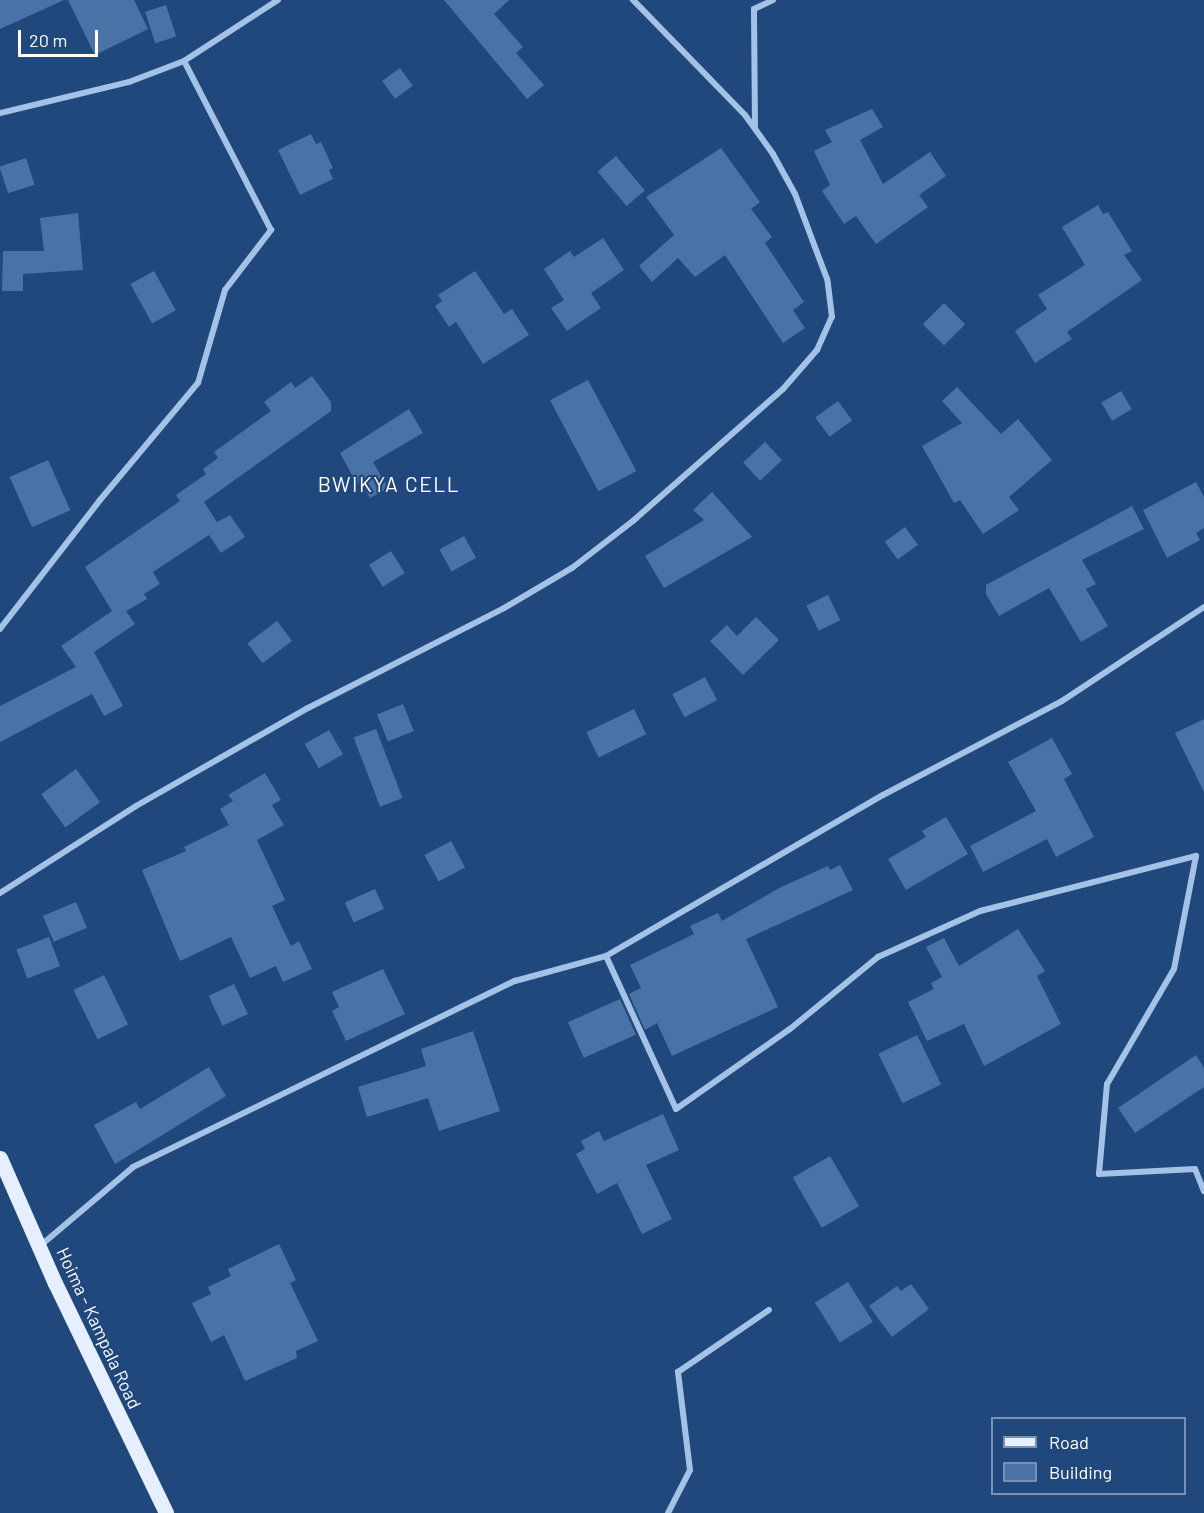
<!DOCTYPE html>
<style>
body{margin:0}
#map{position:relative;width:1204px;height:1513px;overflow:hidden;background:#21487d;font-family:Barlow,sans-serif}
div>[style]{position:absolute}
.building>*{inset:0;background:#4972a6;transform-origin:0 0}
.street>*{height:6px;margin:-3px;padding:0 3px;transform-origin:3px;border-radius:3px;background:#a4c2e6}
.primary>*{height:15px;margin:-7.5px;padding:0 7.5px;transform-origin:7.5px;border-radius:7.5px;background:#e6effd}
span{translate:-50% -50%;white-space:nowrap;text-align:center;line-height:1.15;-webkit-text-stroke:4.5px #21487d;paint-order:stroke}
.street-label{font-size:18px;color:#fff}
.quarter-label{font-size:21px;color:#fff;letter-spacing:1.5px}
.legend{position:absolute;left:991px;top:1417px;width:195px;height:78px;box-sizing:border-box;background:#21487d;border:2px solid #7a91b1;margin:0;padding:8px 10px;list-style:none;font-size:18px;color:#fff}
.legend li{display:flex;align-items:center;gap:12px;height:30px}
.legend b{width:30px;border:2px solid #7a91b1}
.scale{position:absolute;left:18px;top:30px;width:80px;height:27px;box-sizing:border-box;border:3px solid #fff;border-top:0;padding-left:8px;font-size:18px;line-height:21px;white-space:nowrap;color:#fff;-webkit-text-stroke:4px #21487d;paint-order:stroke}
</style>
<div id="map">
<div class="building">
<div style="clip-path:polygon(0 0,64px 0,0 29px)"></div>
<div style="clip-path:polygon(68px 0,134px 0,148px 29px,95px 55px)"></div>
<div style="clip-path:polygon(444px 0,509px 0,494px 14px,523px 47px,516px 53px,544px 85px,527px 99px)"></div>
<div style="left:166px;top:5px;width:33px;height:22px;rotate:72deg"></div>
<div style="left:400px;top:68px;width:22px;height:22px;rotate:54deg"></div>
<div style="clip-path:polygon(872px 109px,883px 127px,860px 140px,883px 184px,930px 152px,946px 176px,919px 195px,928px 207px,876px 244px,856px 216px,844px 224px,822px 191px,830px 185px,814px 151px,832px 142px,825px 130px)"></div>
<div style="clip-path:polygon(311px 134px,316px 144px,321px 142px,333px 168px,329px 170px,333px 179px,300px 195px,278px 150px)"></div>
<div style="clip-path:polygon(721px 148px,760px 202px,751px 209px,772px 237px,765px 243px,804px 302px,793px 310px,805px 328px,783px 343px,725px 255px,695px 277px,678px 258px,652px 282px,639px 266px,674px 235px,646px 197px)"></div>
<div style="left:616px;top:156px;width:45px;height:24px;rotate:50deg"></div>
<div style="left:26px;top:158px;width:28px;height:28px;rotate:72deg"></div>
<div style="clip-path:polygon(1098px 205px,1103px 214px,1108px 212px,1132px 251px,1124px 255px,1142px 280px,1067px 332px,1072px 339px,1035px 363px,1015px 331px,1047px 309px,1038px 295px,1085px 265px,1062px 227px)"></div>
<div style="clip-path:polygon(78px 213px,83px 270px,23px 274px,23px 291px,2px 291px,3px 251px,44px 251px,40px 218px)"></div>
<div style="clip-path:polygon(603px 238px,624px 270px,591px 293px,601px 308px,567px 331px,551px 308px,564px 300px,544px 269px,570px 251px,574px 257px)"></div>
<div style="left:154px;top:271px;width:45px;height:27px;rotate:61deg"></div>
<div style="clip-path:polygon(475px 271px,504px 314px,512px 309px,529px 335px,483px 364px,456px 322px,449px 327px,435px 306px,442px 301px,438px 295px)"></div>
<div style="left:944px;top:303px;width:30px;height:30px;rotate:45deg"></div>
<div style="clip-path:polygon(312px 376px,331px 402px,331px 411px,204px 502px,217px 522px,230px 515px,245px 537px,221px 553px,209px 535px,153px 572px,160px 584px,144px 594px,147px 599px,126px 611px,135px 624px,94px 652px,123px 706px,104px 716px,92px 694px,0 742px,0 706px,76px 667px,61px 646px,112px 611px,85px 567px,180px 501px,176px 495px,206px 474px,203px 469px,218px 458px,214px 452px,271px 411px,264px 402px,291px 382px,295px 388px)"></div>
<div style="left:588px;top:380px;width:103px;height:43px;rotate:62deg"></div>
<div style="clip-path:polygon(957px 387px,1001px 434px,1018px 419px,1052px 460px,1009px 497px,1019px 510px,983px 534px,960px 500px,954px 503px,922px 446px,962px 423px,942px 401px)"></div>
<div style="left:1121px;top:391px;width:21px;height:23px;rotate:59deg"></div>
<div style="left:838px;top:401px;width:24px;height:28px;rotate:54deg"></div>
<div style="clip-path:polygon(409px 409px,423px 433px,373px 462px,388px 488px,370px 498px,361px 482px,357px 484px,340px 453px)"></div>
<div style="left:765px;top:442px;width:25px;height:30px;rotate:47deg"></div>
<div style="left:48px;top:460px;width:55px;height:42px;rotate:66deg"></div>
<div style="clip-path:polygon(1196px 482px,1204px 497px,1204px 528px,1196px 533px,1200px 540px,1167px 558px,1143px 510px)"></div>
<div style="clip-path:polygon(712px 492px,752px 537px,664px 588px,645px 556px,704px 520px,693px 510px)"></div>
<div style="clip-path:polygon(1132px 506px,1144px 529px,1082px 560px,1096px 584px,1086px 589px,1108px 626px,1081px 642px,1049px 588px,999px 616px,986px 594px,986px 585px)"></div>
<div style="left:905px;top:527px;width:22px;height:25px;rotate:54deg"></div>
<div style="left:464px;top:536px;width:25px;height:28px;rotate:61deg"></div>
<div style="left:391px;top:551px;width:26px;height:26px;rotate:58deg"></div>
<div style="left:828px;top:595px;width:28px;height:24px;rotate:64deg"></div>
<div style="clip-path:polygon(756px 617px,779px 640px,743px 675px,710px 641px,727px 625px,737px 636px)"></div>
<div style="left:277px;top:621px;width:25px;height:37px;rotate:53deg"></div>
<div style="left:705px;top:677px;width:26px;height:37px;rotate:62deg"></div>
<div style="left:403px;top:704px;width:29px;height:28px;rotate:68deg"></div>
<div style="left:634px;top:709px;width:28px;height:53px;rotate:64deg"></div>
<div style="clip-path:polygon(1204px 719px,1204px 792px,1175px 733px)"></div>
<div style="left:376px;top:729px;width:74px;height:24px;rotate:69deg"></div>
<div style="left:329px;top:730px;width:28px;height:28px;rotate:60deg"></div>
<div style="clip-path:polygon(1052px 738px,1072px 774px,1064px 779px,1094px 837px,1056px 857px,1047px 839px,983px 872px,970px 846px,1036px 811px,1008px 762px)"></div>
<div style="left:76px;top:769px;width:41px;height:43px;rotate:54deg"></div>
<div style="clip-path:polygon(265px 773px,281px 800px,272px 805px,284px 825px,257px 840px,285px 900px,272px 906px,291px 946px,299px 941px,312px 969px,283px 982px,276px 966px,250px 978px,231px 937px,180px 961px,142px 870px,186px 851px,184px 847px,229px 825px,220px 809px,233px 801px,228px 795px)"></div>
<div style="clip-path:polygon(946px 817px,968px 854px,906px 890px,888px 859px,926px 837px,922px 831px)"></div>
<div style="left:451px;top:841px;width:30px;height:30px;rotate:62deg"></div>
<div style="clip-path:polygon(840px 865px,853px 890px,746px 939px,778px 1007px,672px 1056px,657px 1023px,645px 1030px,629px 994px,641px 988px,630px 965px,694px 934px,690px 926px,718px 913px,722px 921px,781px 887px,828px 866px,830px 870px)"></div>
<div style="left:375px;top:889px;width:22px;height:33px;rotate:66deg"></div>
<div style="left:76px;top:902px;width:28px;height:36px;rotate:67deg"></div>
<div style="clip-path:polygon(1018px 929px,1045px 971px,1037px 976px,1061px 1024px,984px 1066px,964px 1024px,927px 1041px,908px 1002px,934px 989px,931px 983px,942px 977px,926px 947px,944px 938px,959px 966px)"></div>
<div style="left:49px;top:937px;width:31px;height:35px;rotate:69deg"></div>
<div style="clip-path:polygon(383px 969px,405px 1014px,346px 1041px,332px 1011px,339px 1007px,332px 992px)"></div>
<div style="left:104px;top:975px;width:55px;height:34px;rotate:64deg"></div>
<div style="left:234px;top:984px;width:33px;height:28px;rotate:65deg"></div>
<div style="left:620px;top:999px;width:39px;height:57px;rotate:66deg"></div>
<div style="clip-path:polygon(473px 1031px,500px 1111px,439px 1131px,428px 1098px,367px 1117px,358px 1087px,426px 1066px,421px 1049px)"></div>
<div style="left:917px;top:1035px;width:55px;height:43px;rotate:64deg"></div>
<div style="clip-path:polygon(1196px 1055px,1204px 1068px,1204px 1087px,1135px 1133px,1118px 1108px)"></div>
<div style="clip-path:polygon(209px 1067px,226px 1096px,115px 1164px,94px 1125px,136px 1102px,140px 1109px)"></div>
<div style="clip-path:polygon(663px 1114px,679px 1150px,646px 1165px,672px 1219px,642px 1234px,617px 1183px,597px 1194px,576px 1154px,585px 1149px,581px 1141px,599px 1131px,604px 1141px)"></div>
<div style="left:830px;top:1156px;width:58px;height:43px;rotate:60deg"></div>
<div style="clip-path:polygon(279px 1244px,296px 1280px,290px 1283px,318px 1341px,296px 1351px,297px 1358px,245px 1381px,224px 1335px,211px 1342px,192px 1303px,211px 1294px,208px 1287px,231px 1276px,228px 1269px)"></div>
<div style="left:848px;top:1282px;width:47px;height:39px;rotate:58deg"></div>
<div style="clip-path:polygon(911px 1284px,929px 1309px,892px 1337px,869px 1306px,897px 1286px,901px 1291px)"></div>
</div>
<div class="street">
<div style="left:0;top:113px;width:133px;rotate:-13.5deg"></div>
<div style="left:129px;top:82px;width:59px;rotate:-20.9deg"></div>
<div style="left:184px;top:61px;width:112px;rotate:-33deg"></div>
<div style="left:755px;top:127px;width:118px;rotate:-90.5deg"></div>
<div style="left:754px;top:9px;width:21px;rotate:-25deg"></div>
<div style="left:0;top:629px;width:163px;rotate:-52.2deg"></div>
<div style="left:100px;top:500px;width:153px;rotate:-50.1deg"></div>
<div style="left:198px;top:383px;width:97px;rotate:-73.8deg"></div>
<div style="left:225px;top:290px;width:76px;rotate:-52.5deg"></div>
<div style="left:271px;top:230px;width:190px;rotate:-117.2deg"></div>
<div style="left:0;top:893px;width:161px;rotate:-32.6deg"></div>
<div style="left:136px;top:806px;width:198px;rotate:-29.7deg"></div>
<div style="left:308px;top:708px;width:220px;rotate:-27deg"></div>
<div style="left:504px;top:608px;width:79px;rotate:-30.5deg"></div>
<div style="left:572px;top:568px;width:78px;rotate:-37.7deg"></div>
<div style="left:634px;top:520px;width:198px;rotate:-41.3deg"></div>
<div style="left:783px;top:389px;width:52px;rotate:-48.9deg"></div>
<div style="left:817px;top:350px;width:36px;rotate:-66deg"></div>
<div style="left:832px;top:317px;width:38px;rotate:-97deg"></div>
<div style="left:827px;top:279px;width:91px;rotate:-110.6deg"></div>
<div style="left:795px;top:194px;width:46px;rotate:-118.8deg"></div>
<div style="left:773px;top:154px;width:48px;rotate:-125.7deg"></div>
<div style="left:745px;top:115px;width:161px;rotate:-134.2deg"></div>
<div style="left:606px;top:956px;width:168px;rotate:65.4deg"></div>
<div style="left:676px;top:1109px;width:139px;rotate:-35.1deg"></div>
<div style="left:790px;top:1029px;width:114px;rotate:-39.3deg"></div>
<div style="left:878px;top:957px;width:112px;rotate:-24.3deg"></div>
<div style="left:980px;top:911px;width:223px;rotate:-14.3deg"></div>
<div style="left:1196px;top:856px;width:115px;rotate:101deg"></div>
<div style="left:1174px;top:969px;width:133px;rotate:120.2deg"></div>
<div style="left:1107px;top:1084px;width:90px;rotate:95.1deg"></div>
<div style="left:1099px;top:1174px;width:96px;rotate:-3deg"></div>
<div style="left:1195px;top:1169px;width:24px;rotate:68deg"></div>
<div style="left:40px;top:1246px;width:122px;rotate:-40.3deg"></div>
<div style="left:133px;top:1167px;width:425px;rotate:-26deg"></div>
<div style="left:515px;top:981px;width:94px;rotate:-15.4deg"></div>
<div style="left:606px;top:956px;width:320px;rotate:-30.2deg"></div>
<div style="left:883px;top:795px;width:202px;rotate:-27.7deg"></div>
<div style="left:1062px;top:701px;width:170px;rotate:-33.5deg"></div>
<div style="left:668px;top:1513px;width:48px;rotate:-62.9deg"></div>
<div style="left:690px;top:1470px;width:99px;rotate:-97deg"></div>
<div style="left:678px;top:1372px;width:110px;rotate:-34.3deg"></div>
</div>
<div class="primary">
<div style="left:0;top:1158px;width:137px;rotate:66.3deg"></div>
<div style="left:55px;top:1283px;width:255px;rotate:64.2deg"></div>
</div>
<div class="street-label">
<span style="left:99px;top:1328px;rotate:65deg">Hoima - Kampala Road</span>
</div>
<div class="quarter-label">
<span style="left:389px;top:484px">BWIKYA CELL</span>
</div>
<ul class="legend">
<li><b style="height:8px;background:#e6effd"></b>Road</li>
<li><b style="height:16px;background:#4972a6"></b>Building</li>
</ul>
<div class="scale">20 m</div>
</div>
